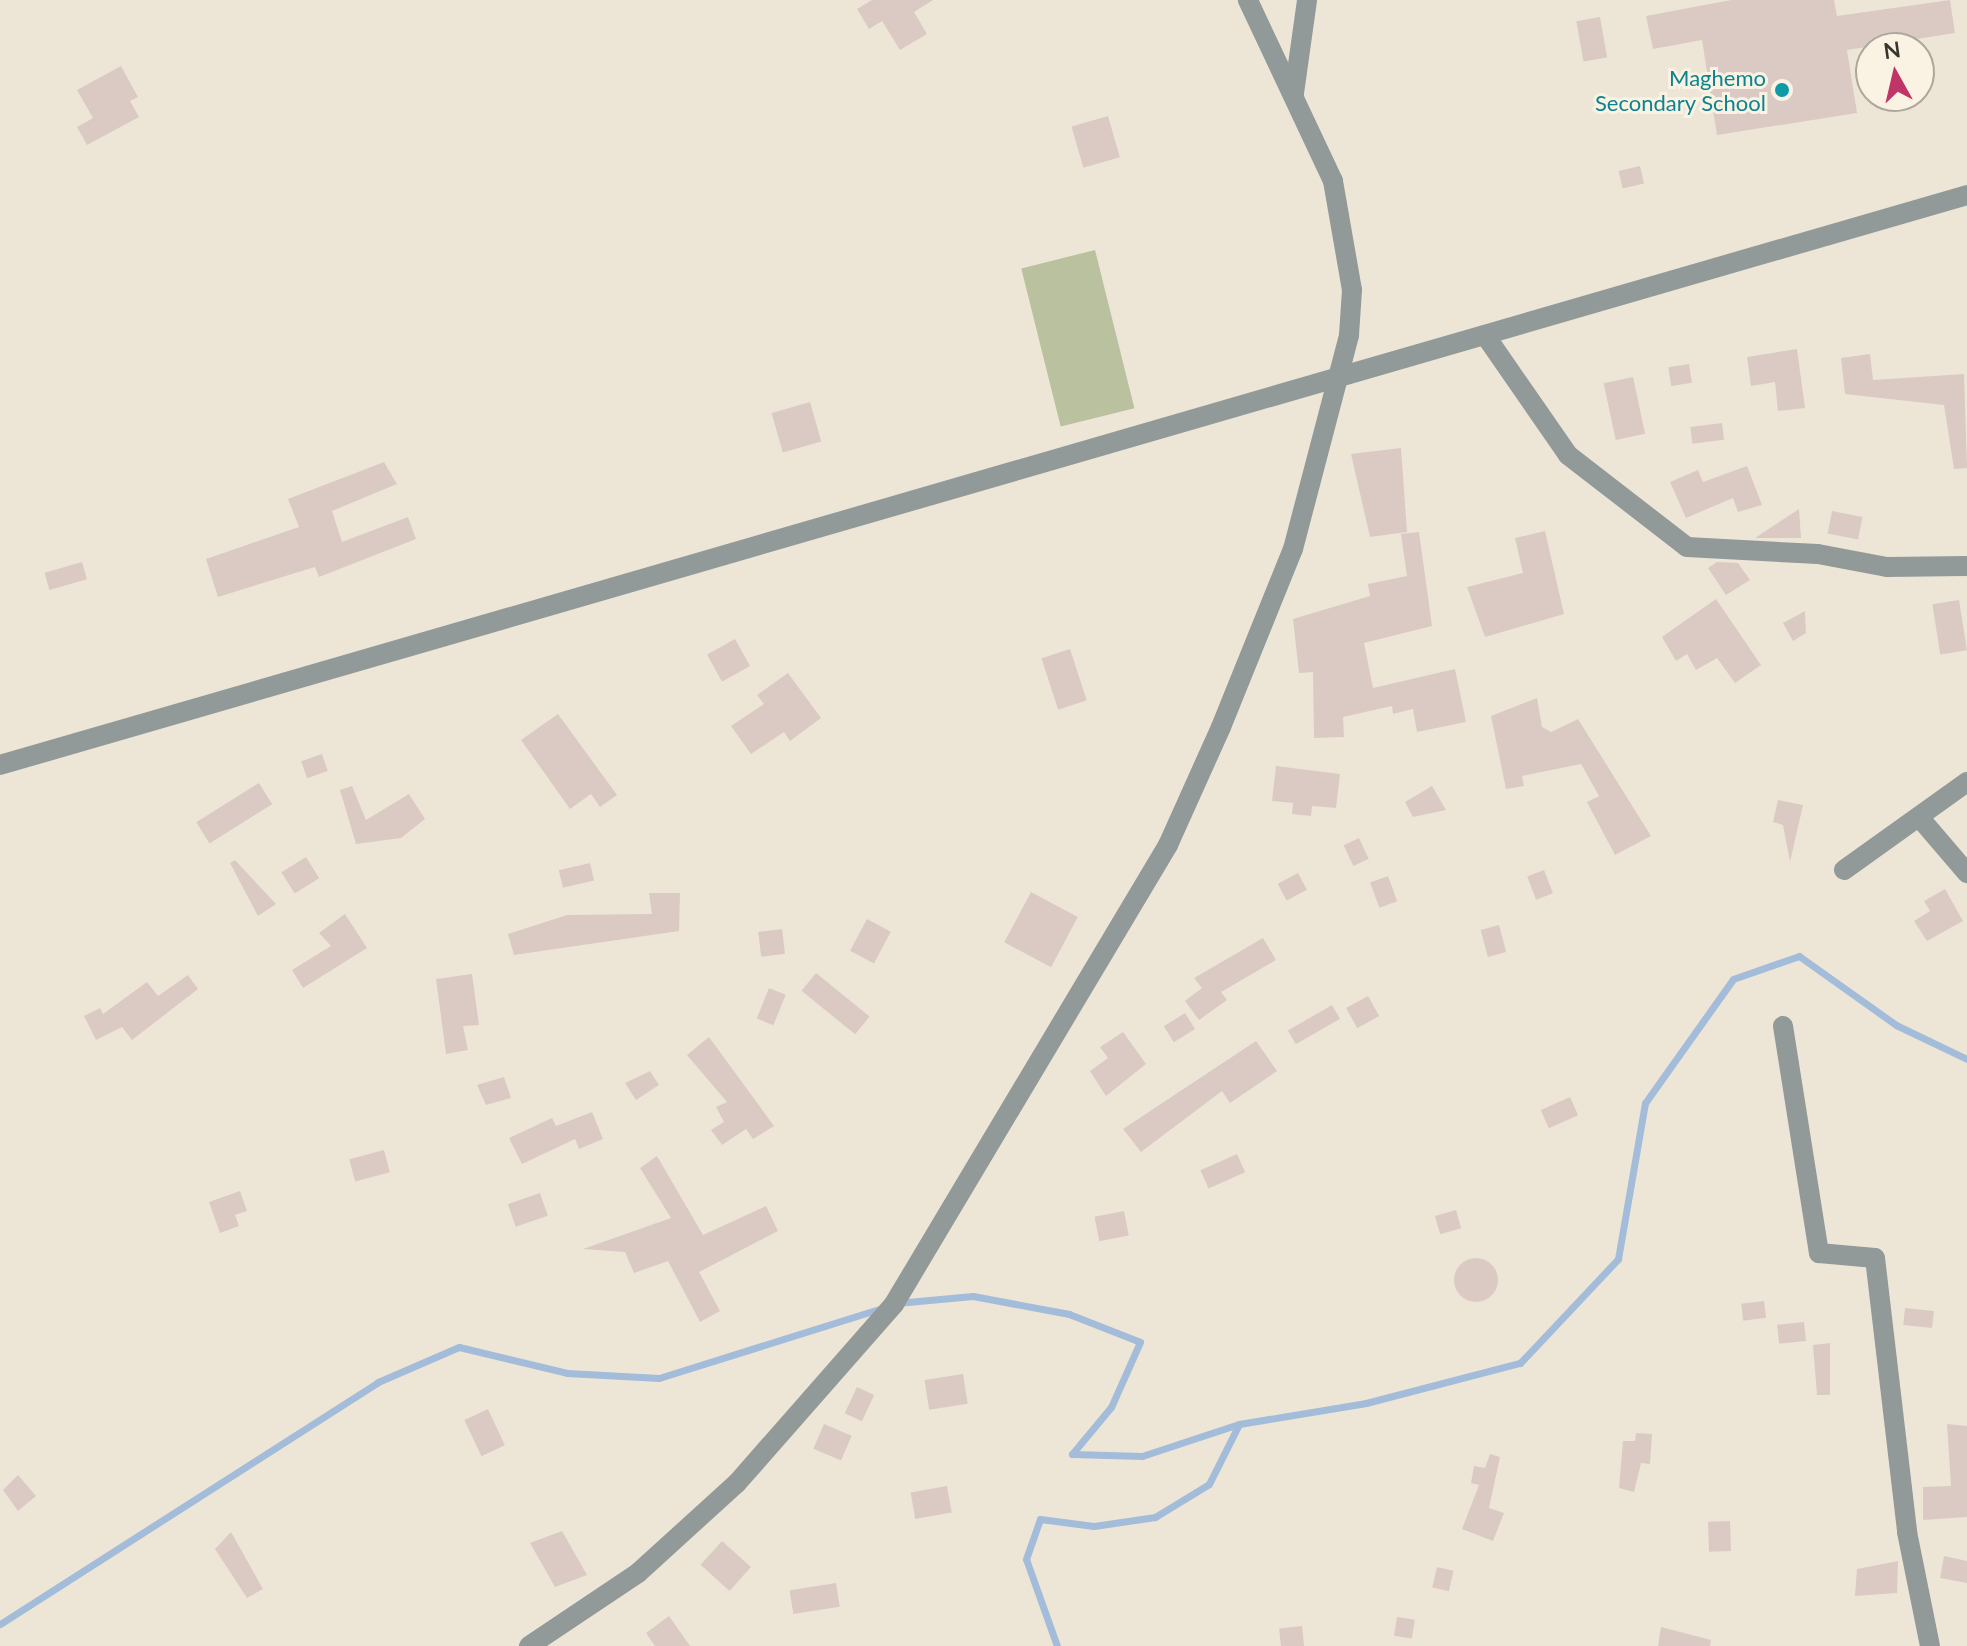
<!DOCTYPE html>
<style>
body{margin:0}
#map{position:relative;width:1967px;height:1646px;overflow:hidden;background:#ede6d7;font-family:Lato,sans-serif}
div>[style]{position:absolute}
.green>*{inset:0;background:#bac19f;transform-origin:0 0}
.stream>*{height:7px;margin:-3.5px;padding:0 3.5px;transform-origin:3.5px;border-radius:3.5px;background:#a3bcd9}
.building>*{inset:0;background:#dbcac3;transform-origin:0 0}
.round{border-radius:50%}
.minor>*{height:20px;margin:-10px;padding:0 10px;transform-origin:10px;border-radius:10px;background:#919a99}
.dots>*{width:22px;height:22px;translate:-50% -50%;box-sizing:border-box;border:4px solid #faf3e4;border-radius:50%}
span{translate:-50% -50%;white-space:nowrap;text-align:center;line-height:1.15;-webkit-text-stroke:6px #faf3e4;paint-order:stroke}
.culture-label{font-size:22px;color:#0d838f}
.right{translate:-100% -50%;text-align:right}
.north{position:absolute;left:1855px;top:32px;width:80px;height:80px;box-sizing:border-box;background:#faf3e4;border:2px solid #ada79c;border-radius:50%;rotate:352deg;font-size:22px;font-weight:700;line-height:32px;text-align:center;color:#393630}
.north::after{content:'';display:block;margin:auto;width:28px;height:36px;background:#c03468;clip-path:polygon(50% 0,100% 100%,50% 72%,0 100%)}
</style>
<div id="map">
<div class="green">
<div style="left:1095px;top:250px;width:163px;height:76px;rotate:76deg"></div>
</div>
<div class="stream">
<div style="left:897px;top:1303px;width:76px;rotate:-5.3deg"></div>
<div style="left:973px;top:1296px;width:98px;rotate:10.6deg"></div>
<div style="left:1069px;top:1314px;width:76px;rotate:21.5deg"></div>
<div style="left:1140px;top:1342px;width:71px;rotate:114deg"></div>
<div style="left:1111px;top:1407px;width:61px;rotate:129.7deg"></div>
<div style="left:1072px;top:1454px;width:70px;rotate:1.6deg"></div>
<div style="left:1142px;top:1456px;width:102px;rotate:-18.3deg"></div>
<div style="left:1239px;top:1424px;width:129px;rotate:-9.4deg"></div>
<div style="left:1366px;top:1403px;width:159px;rotate:-14.6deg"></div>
<div style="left:1520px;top:1363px;width:143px;rotate:-46.7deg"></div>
<div style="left:1618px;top:1259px;width:158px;rotate:-80.2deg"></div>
<div style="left:1645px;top:1103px;width:152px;rotate:-54.6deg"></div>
<div style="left:1733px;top:979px;width:70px;rotate:-19.2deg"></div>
<div style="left:1799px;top:956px;width:119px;rotate:35.4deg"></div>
<div style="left:1896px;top:1025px;width:79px;rotate:25.6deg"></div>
<div style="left:0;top:1624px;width:449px;rotate:-32.6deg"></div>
<div style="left:378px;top:1382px;width:88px;rotate:-23.4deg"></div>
<div style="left:459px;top:1347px;width:111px;rotate:13.5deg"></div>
<div style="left:567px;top:1373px;width:92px;rotate:3.1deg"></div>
<div style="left:659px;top:1378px;width:234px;rotate:-17.4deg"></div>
<div style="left:1057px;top:1646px;width:92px;rotate:-109.6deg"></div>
<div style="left:1026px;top:1559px;width:42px;rotate:-70.7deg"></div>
<div style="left:1040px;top:1519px;width:54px;rotate:7.4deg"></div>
<div style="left:1094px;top:1526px;width:62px;rotate:-8.4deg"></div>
<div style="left:1155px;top:1517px;width:63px;rotate:-31.4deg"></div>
<div style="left:1209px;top:1484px;width:67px;rotate:-63.4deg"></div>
</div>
<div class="building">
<div style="clip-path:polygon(872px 0,933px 0,914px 12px,927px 34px,900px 50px,882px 21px,869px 29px,857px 9px)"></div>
<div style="clip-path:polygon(1731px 0,1834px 0,1837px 16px,1950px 0,1955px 33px,1847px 50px,1857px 113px,1717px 135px,1702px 40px,1653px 49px,1646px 16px)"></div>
<div style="left:1600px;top:17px;width:41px;height:24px;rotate:80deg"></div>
<div style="clip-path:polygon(121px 66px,138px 97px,130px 101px,139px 117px,87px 145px,77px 127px,93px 118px,77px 90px)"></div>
<div style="left:1108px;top:116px;width:43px;height:38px;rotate:74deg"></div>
<div style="left:1640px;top:166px;width:18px;height:22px;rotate:77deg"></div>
<div style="clip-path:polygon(1797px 349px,1805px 408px,1778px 411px,1775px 382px,1751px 386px,1747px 357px)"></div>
<div style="clip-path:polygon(1870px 354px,1873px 380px,1964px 374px,1967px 468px,1954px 469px,1944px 405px,1845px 394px,1841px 358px)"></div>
<div style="left:1689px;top:364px;width:19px;height:21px;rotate:81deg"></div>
<div style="left:1633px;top:377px;width:58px;height:30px;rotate:78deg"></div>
<div style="left:810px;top:402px;width:41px;height:40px;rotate:74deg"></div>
<div style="left:1722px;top:423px;width:17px;height:32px;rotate:83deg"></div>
<div style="clip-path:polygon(1401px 448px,1407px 532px,1370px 537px,1351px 454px)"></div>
<div style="clip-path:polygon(384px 462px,397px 484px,332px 511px,342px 542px,408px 517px,416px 539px,319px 577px,315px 567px,218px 597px,206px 559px,299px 527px,288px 499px)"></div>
<div style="clip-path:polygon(1747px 466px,1762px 505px,1738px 512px,1733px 498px,1686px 518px,1670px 482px,1698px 470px,1703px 482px)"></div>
<div style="clip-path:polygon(1799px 509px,1801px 538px,1755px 538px)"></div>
<div style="left:1832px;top:511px;width:31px;height:23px;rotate:11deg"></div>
<div style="clip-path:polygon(1545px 531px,1564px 614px,1485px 637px,1467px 587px,1523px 573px,1515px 538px)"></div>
<div style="clip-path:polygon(1419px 532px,1432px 626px,1364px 643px,1373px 688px,1455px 669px,1466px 722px,1417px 732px,1413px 709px,1393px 714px,1392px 706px,1343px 717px,1344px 737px,1314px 738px,1313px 672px,1299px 673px,1293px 619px,1370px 596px,1368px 584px,1407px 576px,1401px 534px)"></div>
<div style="left:82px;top:562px;width:18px;height:39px;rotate:74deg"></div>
<div style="clip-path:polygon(1717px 562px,1738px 563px,1750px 580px,1726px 595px,1708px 568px)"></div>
<div style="clip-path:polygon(1716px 599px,1761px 665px,1735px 683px,1717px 658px,1696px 670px,1687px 654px,1676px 661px,1662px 637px)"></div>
<div style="left:1959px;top:600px;width:51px;height:27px;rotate:81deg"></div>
<div style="clip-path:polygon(1805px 611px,1806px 633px,1793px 641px,1783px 623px)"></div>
<div style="left:735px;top:639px;width:31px;height:32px;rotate:61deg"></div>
<div style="left:1070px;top:649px;width:54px;height:30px;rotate:72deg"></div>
<div style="clip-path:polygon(788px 673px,821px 718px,790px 741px,784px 732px,751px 754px,731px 726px,764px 704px,757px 695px)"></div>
<div style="clip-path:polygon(1537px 698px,1542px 727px,1551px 732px,1578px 719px,1651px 836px,1615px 855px,1587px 802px,1599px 796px,1581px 764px,1522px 776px,1524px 786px,1506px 789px,1491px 716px)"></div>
<div style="clip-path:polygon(558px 714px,617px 795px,600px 807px,591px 794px,570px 809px,521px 740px)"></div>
<div style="left:322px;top:754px;width:18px;height:22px;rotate:71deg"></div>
<div style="clip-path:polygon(1276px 766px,1340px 774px,1336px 808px,1312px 806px,1311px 816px,1292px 814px,1293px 803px,1272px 801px)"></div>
<div style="left:259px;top:783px;width:25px;height:74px;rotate:58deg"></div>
<div style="clip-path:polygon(352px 786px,366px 820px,409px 794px,425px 819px,401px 838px,356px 844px,340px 790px)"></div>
<div style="clip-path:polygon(1432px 786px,1446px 810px,1413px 817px,1405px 802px)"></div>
<div style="clip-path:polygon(1778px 800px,1803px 805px,1790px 862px,1783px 825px,1773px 822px)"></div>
<div style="left:1359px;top:838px;width:23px;height:17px;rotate:65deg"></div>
<div style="left:306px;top:857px;width:25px;height:29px;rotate:58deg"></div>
<div style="clip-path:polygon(235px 860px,276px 904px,258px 916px,230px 863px)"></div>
<div style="left:590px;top:863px;width:18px;height:32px;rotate:77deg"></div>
<div style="left:1544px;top:870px;width:25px;height:18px;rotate:69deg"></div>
<div style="left:1298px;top:873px;width:19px;height:23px;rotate:62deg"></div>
<div style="left:1388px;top:876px;width:27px;height:19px;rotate:70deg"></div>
<div style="clip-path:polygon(1945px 889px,1963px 921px,1927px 941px,1914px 921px,1930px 911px,1924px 901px)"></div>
<div style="left:1031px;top:892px;width:53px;height:57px;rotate:28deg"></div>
<div style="clip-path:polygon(649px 893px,680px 893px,679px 931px,514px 955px,508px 934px,567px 915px,652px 914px)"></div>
<div style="clip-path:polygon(345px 914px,367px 948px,303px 988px,292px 970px,331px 946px,319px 933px)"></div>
<div style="left:867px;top:919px;width:27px;height:36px;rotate:28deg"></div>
<div style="left:1499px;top:925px;width:28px;height:19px;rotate:75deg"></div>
<div style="left:782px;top:929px;width:25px;height:24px;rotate:83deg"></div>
<div style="clip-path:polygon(1263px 938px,1276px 960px,1221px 992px,1227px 1000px,1199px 1020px,1185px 1001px,1202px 988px,1194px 978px)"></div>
<div style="left:816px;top:973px;width:69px;height:23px;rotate:39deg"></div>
<div style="clip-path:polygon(472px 974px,479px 1025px,463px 1026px,468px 1050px,446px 1054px,436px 979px)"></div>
<div style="clip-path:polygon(188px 975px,198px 989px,132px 1040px,122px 1027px,96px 1040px,84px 1016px,100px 1008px,103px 1014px,147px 982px,158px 996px)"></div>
<div style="left:769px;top:988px;width:18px;height:33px;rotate:22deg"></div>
<div style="left:1368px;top:996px;width:23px;height:25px;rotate:61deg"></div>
<div style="left:1332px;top:1005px;width:16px;height:51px;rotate:60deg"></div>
<div style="left:1185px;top:1013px;width:19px;height:25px;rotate:58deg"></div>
<div style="clip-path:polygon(1123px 1032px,1146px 1064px,1106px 1096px,1090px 1071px,1108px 1058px,1100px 1047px)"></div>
<div style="clip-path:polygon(709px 1037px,774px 1126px,753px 1139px,746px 1129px,722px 1145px,711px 1130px,724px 1122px,716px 1107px,727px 1102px,687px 1055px)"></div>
<div style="clip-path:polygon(1256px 1041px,1277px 1071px,1230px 1103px,1222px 1091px,1141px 1152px,1123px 1129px)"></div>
<div style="clip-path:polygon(650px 1071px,659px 1085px,636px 1100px,625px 1083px)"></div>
<div style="clip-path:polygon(504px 1077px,511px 1098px,486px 1105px,477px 1085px)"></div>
<div style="left:1570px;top:1097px;width:20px;height:32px;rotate:66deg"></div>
<div style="clip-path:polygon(592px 1112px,603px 1139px,579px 1149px,575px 1139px,522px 1164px,509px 1138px,552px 1118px,556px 1126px)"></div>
<div style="left:384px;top:1150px;width:23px;height:36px;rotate:75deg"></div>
<div style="left:1237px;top:1154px;width:20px;height:40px;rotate:66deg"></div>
<div style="clip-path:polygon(657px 1156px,703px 1235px,766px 1206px,778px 1231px,699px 1272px,720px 1311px,700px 1322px,668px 1261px,634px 1273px,625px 1252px,583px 1249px,671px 1218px,640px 1168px)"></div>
<div style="clip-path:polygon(240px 1191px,247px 1211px,235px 1215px,239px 1226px,220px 1233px,209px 1202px)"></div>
<div style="left:540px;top:1193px;width:24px;height:34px;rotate:71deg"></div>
<div style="left:1456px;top:1210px;width:19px;height:22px;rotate:74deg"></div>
<div style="left:1124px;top:1211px;width:25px;height:30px;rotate:79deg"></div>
<div class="round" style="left:1454px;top:1258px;width:44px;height:44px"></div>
<div style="left:1764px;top:1301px;width:17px;height:23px;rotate:83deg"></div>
<div style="left:1905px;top:1308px;width:29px;height:17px;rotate:6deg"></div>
<div style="left:1804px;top:1322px;width:19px;height:27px;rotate:84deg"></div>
<div style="clip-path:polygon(1830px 1343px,1830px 1395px,1817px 1395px,1813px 1345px)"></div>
<div style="left:963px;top:1374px;width:30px;height:39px;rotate:81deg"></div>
<div style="left:857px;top:1387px;width:19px;height:29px;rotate:25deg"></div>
<div style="left:488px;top:1409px;width:40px;height:26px;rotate:65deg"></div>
<div style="left:824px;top:1424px;width:30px;height:27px;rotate:23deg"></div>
<div style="clip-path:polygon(1947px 1424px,1967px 1426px,1967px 1517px,1923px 1520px,1923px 1487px,1951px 1486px)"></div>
<div style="clip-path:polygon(1636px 1433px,1652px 1434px,1650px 1464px,1641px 1463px,1634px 1492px,1619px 1488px,1623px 1441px,1635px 1441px)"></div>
<div style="clip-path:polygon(1490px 1454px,1500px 1457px,1489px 1508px,1504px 1513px,1493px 1541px,1462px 1529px,1479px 1485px,1471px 1483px,1474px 1466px,1485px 1468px)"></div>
<div style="clip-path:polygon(18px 1475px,36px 1496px,18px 1511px,3px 1490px)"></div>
<div style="left:947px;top:1486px;width:27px;height:37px;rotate:80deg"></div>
<div style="left:1730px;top:1521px;width:30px;height:22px;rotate:88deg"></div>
<div style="clip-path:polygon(562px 1531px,587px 1575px,555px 1587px,530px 1543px)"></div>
<div style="clip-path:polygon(231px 1532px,263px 1589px,247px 1598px,215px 1549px)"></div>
<div style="left:722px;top:1541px;width:39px;height:32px;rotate:42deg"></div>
<div style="clip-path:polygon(1944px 1556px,1967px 1561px,1967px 1583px,1940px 1578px)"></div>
<div style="clip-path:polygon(1898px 1561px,1897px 1593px,1855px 1596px,1857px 1569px)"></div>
<div style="left:1437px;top:1567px;width:17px;height:21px;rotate:13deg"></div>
<div style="left:836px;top:1583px;width:24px;height:47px;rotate:81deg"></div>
<div style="clip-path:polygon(669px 1616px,690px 1646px,655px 1646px,646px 1633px)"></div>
<div style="left:1397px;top:1617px;width:18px;height:19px;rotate:9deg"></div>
<div style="left:1302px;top:1626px;width:20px;height:23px;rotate:84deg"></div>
<div style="clip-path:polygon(1661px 1627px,1711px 1640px,1710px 1646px,1658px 1646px)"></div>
</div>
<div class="minor">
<div style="left:1294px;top:93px;width:94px;rotate:-82deg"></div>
<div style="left:1485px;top:335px;width:146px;rotate:55.3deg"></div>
<div style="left:1568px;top:455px;width:150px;rotate:37.7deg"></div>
<div style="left:1687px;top:547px;width:131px;rotate:3.1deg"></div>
<div style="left:1818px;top:554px;width:70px;rotate:10.7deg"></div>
<div style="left:1887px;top:567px;width:80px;rotate:-0.7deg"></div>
<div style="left:0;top:765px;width:2048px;rotate:-16.16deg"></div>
<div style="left:1919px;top:817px;width:74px;rotate:49.4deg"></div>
<div style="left:1844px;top:870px;width:151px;rotate:-35.6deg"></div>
<div style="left:1783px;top:1026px;width:230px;rotate:81deg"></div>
<div style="left:1819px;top:1253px;width:56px;rotate:5.1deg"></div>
<div style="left:1875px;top:1258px;width:276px;rotate:83.3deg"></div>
<div style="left:1907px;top:1532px;width:116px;rotate:78.6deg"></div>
<div style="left:529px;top:1646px;width:131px;rotate:-33.8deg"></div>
<div style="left:638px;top:1573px;width:134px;rotate:-42.3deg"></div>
<div style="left:737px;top:1483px;width:238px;rotate:-48.7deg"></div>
<div style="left:894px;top:1304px;width:535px;rotate:-59.16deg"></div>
<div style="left:1168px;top:845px;width:129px;rotate:-65.8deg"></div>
<div style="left:1221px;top:727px;width:192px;rotate:-68deg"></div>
<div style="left:1293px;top:549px;width:221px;rotate:-75.3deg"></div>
<div style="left:1349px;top:335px;width:45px;rotate:-86.2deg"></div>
<div style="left:1352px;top:290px;width:111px;rotate:-99.9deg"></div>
<div style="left:1333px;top:181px;width:200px;rotate:-115.2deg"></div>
</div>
<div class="dots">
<div style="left:1782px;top:90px;background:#0f9aa8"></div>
</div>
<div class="culture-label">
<span class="right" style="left:1766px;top:90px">Maghemo<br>Secondary School</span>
</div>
<div class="north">N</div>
</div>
